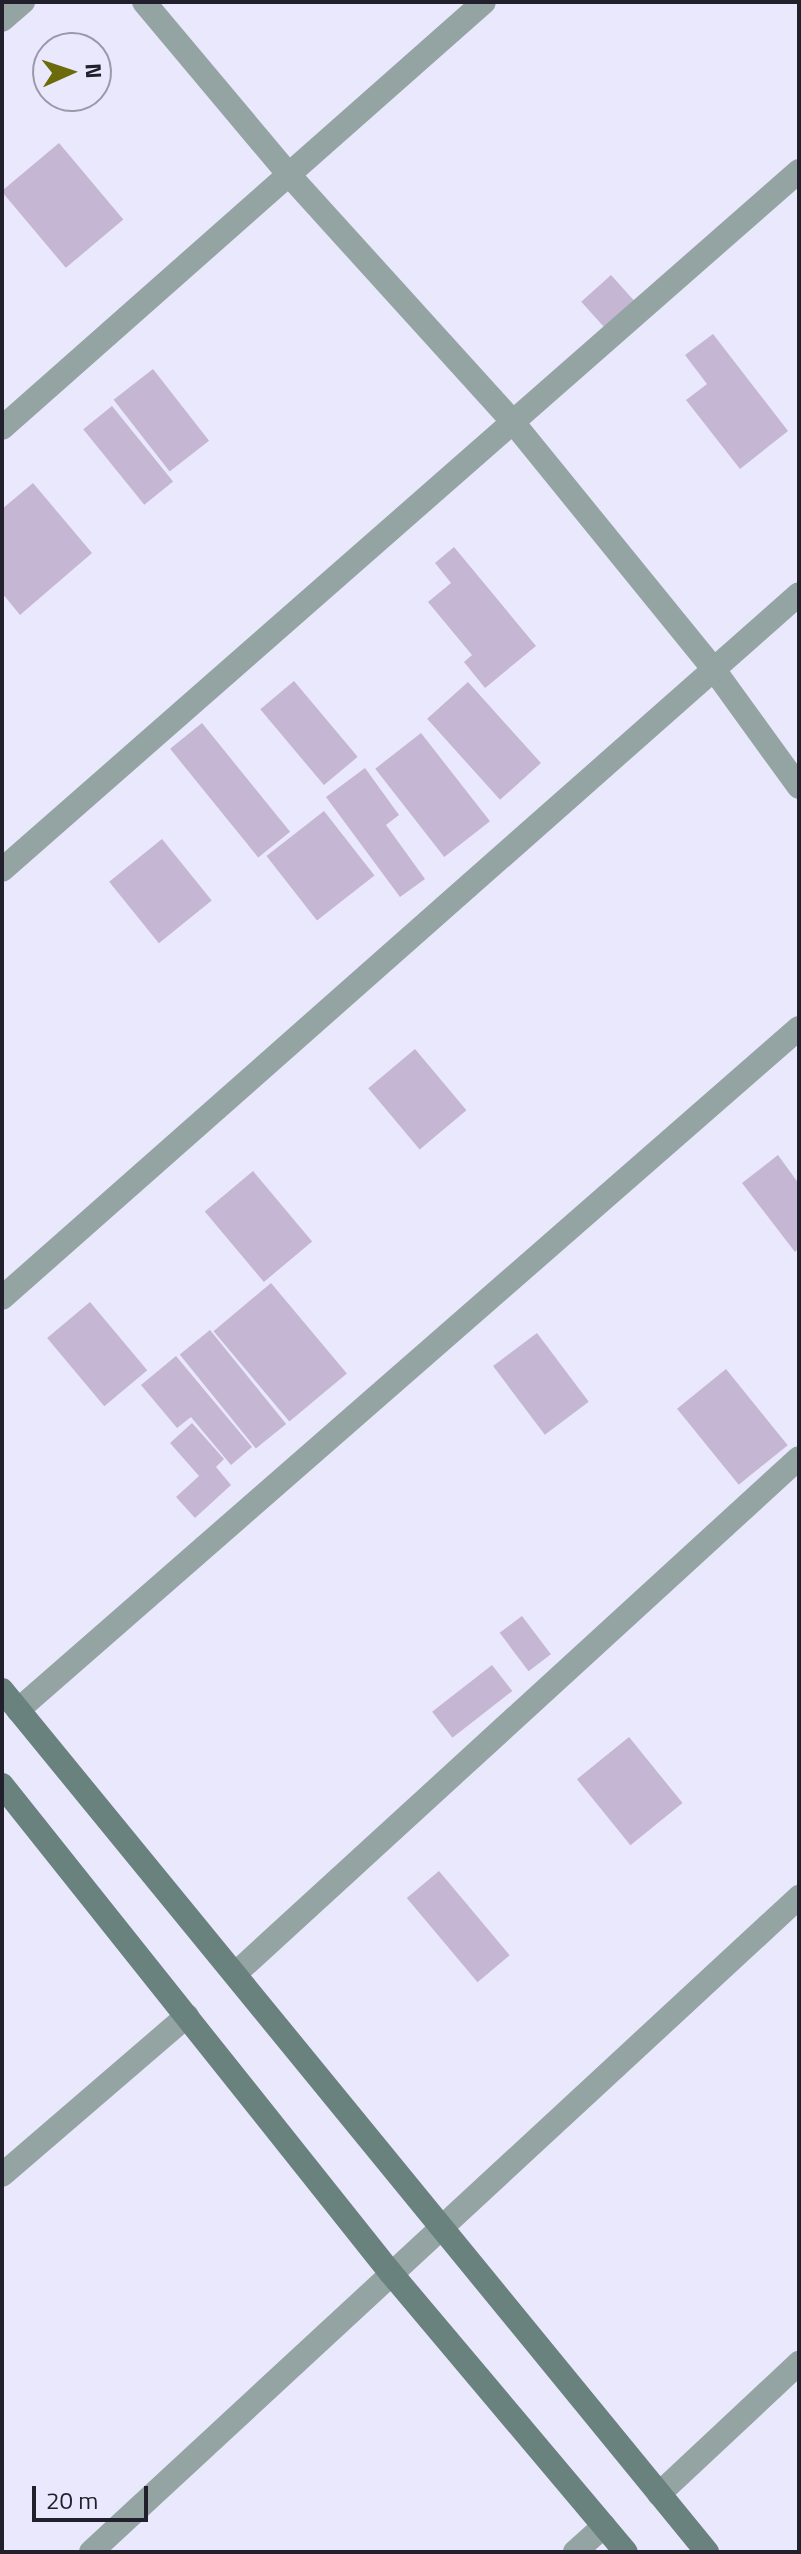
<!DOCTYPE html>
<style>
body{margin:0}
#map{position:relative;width:801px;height:2554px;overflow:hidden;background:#eae8fc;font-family:"Titillium Web",sans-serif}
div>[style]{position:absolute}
.building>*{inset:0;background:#c5b6d4;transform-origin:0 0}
.street>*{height:24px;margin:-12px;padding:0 12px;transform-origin:12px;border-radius:12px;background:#93a4a2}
.secondary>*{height:24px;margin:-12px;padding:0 12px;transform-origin:12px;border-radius:12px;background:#69827e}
span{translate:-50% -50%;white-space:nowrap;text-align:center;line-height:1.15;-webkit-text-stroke:6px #eae8fc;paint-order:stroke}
.frame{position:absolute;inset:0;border:4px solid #22202c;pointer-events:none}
.north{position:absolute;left:32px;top:32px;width:80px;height:80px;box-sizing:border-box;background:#eae8fc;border:2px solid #9a98a9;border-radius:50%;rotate:87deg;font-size:22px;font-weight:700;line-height:32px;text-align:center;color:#22202c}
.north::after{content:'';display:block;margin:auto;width:28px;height:36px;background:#6b6b0b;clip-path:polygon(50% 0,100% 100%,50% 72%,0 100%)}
.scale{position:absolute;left:32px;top:2486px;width:116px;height:36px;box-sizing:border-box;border:4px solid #22202c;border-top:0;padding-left:10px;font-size:24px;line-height:28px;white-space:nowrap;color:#22202c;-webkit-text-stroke:6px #eae8fc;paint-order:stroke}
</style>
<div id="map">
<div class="building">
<div style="left:59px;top:143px;width:100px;height:75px;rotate:50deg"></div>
<div style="left:611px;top:275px;width:38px;height:40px;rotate:48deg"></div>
<div style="clip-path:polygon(713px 334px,788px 431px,740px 469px,686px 400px,707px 384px,685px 355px)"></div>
<div style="left:153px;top:369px;width:91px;height:50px;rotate:52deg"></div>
<div style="left:112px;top:406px;width:97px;height:37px;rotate:51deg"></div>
<div style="clip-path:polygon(33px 483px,92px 553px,20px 615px,2px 593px,2px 509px)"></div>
<div style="clip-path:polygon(454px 547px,536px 646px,485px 688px,464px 662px,472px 655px,428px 602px,451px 583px,435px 563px)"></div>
<div style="left:294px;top:681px;width:99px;height:44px;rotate:50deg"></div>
<div style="left:468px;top:682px;width:109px;height:55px;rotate:48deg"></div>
<div style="left:202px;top:723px;width:140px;height:41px;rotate:51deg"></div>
<div style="left:421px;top:733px;width:112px;height:58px;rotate:52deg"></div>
<div style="clip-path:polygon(365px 768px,399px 815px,386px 825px,425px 879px,400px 897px,326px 797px)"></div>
<div style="left:324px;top:811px;width:82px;height:73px;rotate:52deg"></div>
<div style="left:162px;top:839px;width:79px;height:68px;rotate:51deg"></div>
<div style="left:415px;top:1049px;width:80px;height:61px;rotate:50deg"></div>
<div style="clip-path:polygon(778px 1155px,799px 1184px,799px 1248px,795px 1252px,742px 1183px)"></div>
<div style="left:253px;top:1171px;width:92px;height:63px;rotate:50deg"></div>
<div style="left:271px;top:1283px;width:118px;height:75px;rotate:50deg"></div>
<div style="left:90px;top:1302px;width:89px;height:56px;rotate:50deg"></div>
<div style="left:210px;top:1330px;width:121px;height:39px;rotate:51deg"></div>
<div style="left:537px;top:1333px;width:86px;height:55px;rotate:53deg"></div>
<div style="clip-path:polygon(176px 1356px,252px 1447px,231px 1465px,191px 1417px,177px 1428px,141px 1385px)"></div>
<div style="left:726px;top:1369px;width:98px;height:63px;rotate:51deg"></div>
<div style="clip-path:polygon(192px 1423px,224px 1459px,216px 1467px,231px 1485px,195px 1518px,176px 1497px,199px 1476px,170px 1443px)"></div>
<div style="left:522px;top:1616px;width:48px;height:28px;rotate:53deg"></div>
<div style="left:492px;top:1665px;width:33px;height:76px;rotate:52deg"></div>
<div style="left:629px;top:1737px;width:85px;height:67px;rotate:51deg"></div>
<div style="left:439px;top:1871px;width:110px;height:42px;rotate:50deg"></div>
</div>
<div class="street">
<div style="left:144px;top:2px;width:227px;rotate:50deg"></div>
<div style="left:290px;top:176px;width:331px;rotate:47.8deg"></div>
<div style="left:512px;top:421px;width:322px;rotate:50.9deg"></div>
<div style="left:715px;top:671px;width:143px;rotate:54.1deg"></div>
<div style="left:2px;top:20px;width:28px;rotate:-41deg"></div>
<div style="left:2px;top:428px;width:643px;rotate:-41.47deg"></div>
<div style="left:2px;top:870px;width:1060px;rotate:-41.25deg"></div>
<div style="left:2px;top:1298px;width:1063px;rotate:-41.45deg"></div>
<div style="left:18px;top:1710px;width:1037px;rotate:-41.13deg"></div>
<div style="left:235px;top:1974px;width:764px;rotate:-42.46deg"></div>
<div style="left:2px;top:2175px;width:244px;rotate:-40.7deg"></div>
<div style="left:659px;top:2494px;width:192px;rotate:-43.1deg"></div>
<div style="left:91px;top:2552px;width:965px;rotate:-42.77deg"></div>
<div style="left:575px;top:2552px;width:39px;rotate:-42deg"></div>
</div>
<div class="secondary">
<div style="left:2px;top:1690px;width:1114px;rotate:50.72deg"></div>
<div style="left:2px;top:1785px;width:623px;rotate:51.46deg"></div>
<div style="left:390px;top:2272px;width:366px;rotate:49.9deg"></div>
</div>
<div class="frame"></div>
<div class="north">N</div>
<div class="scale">20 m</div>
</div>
